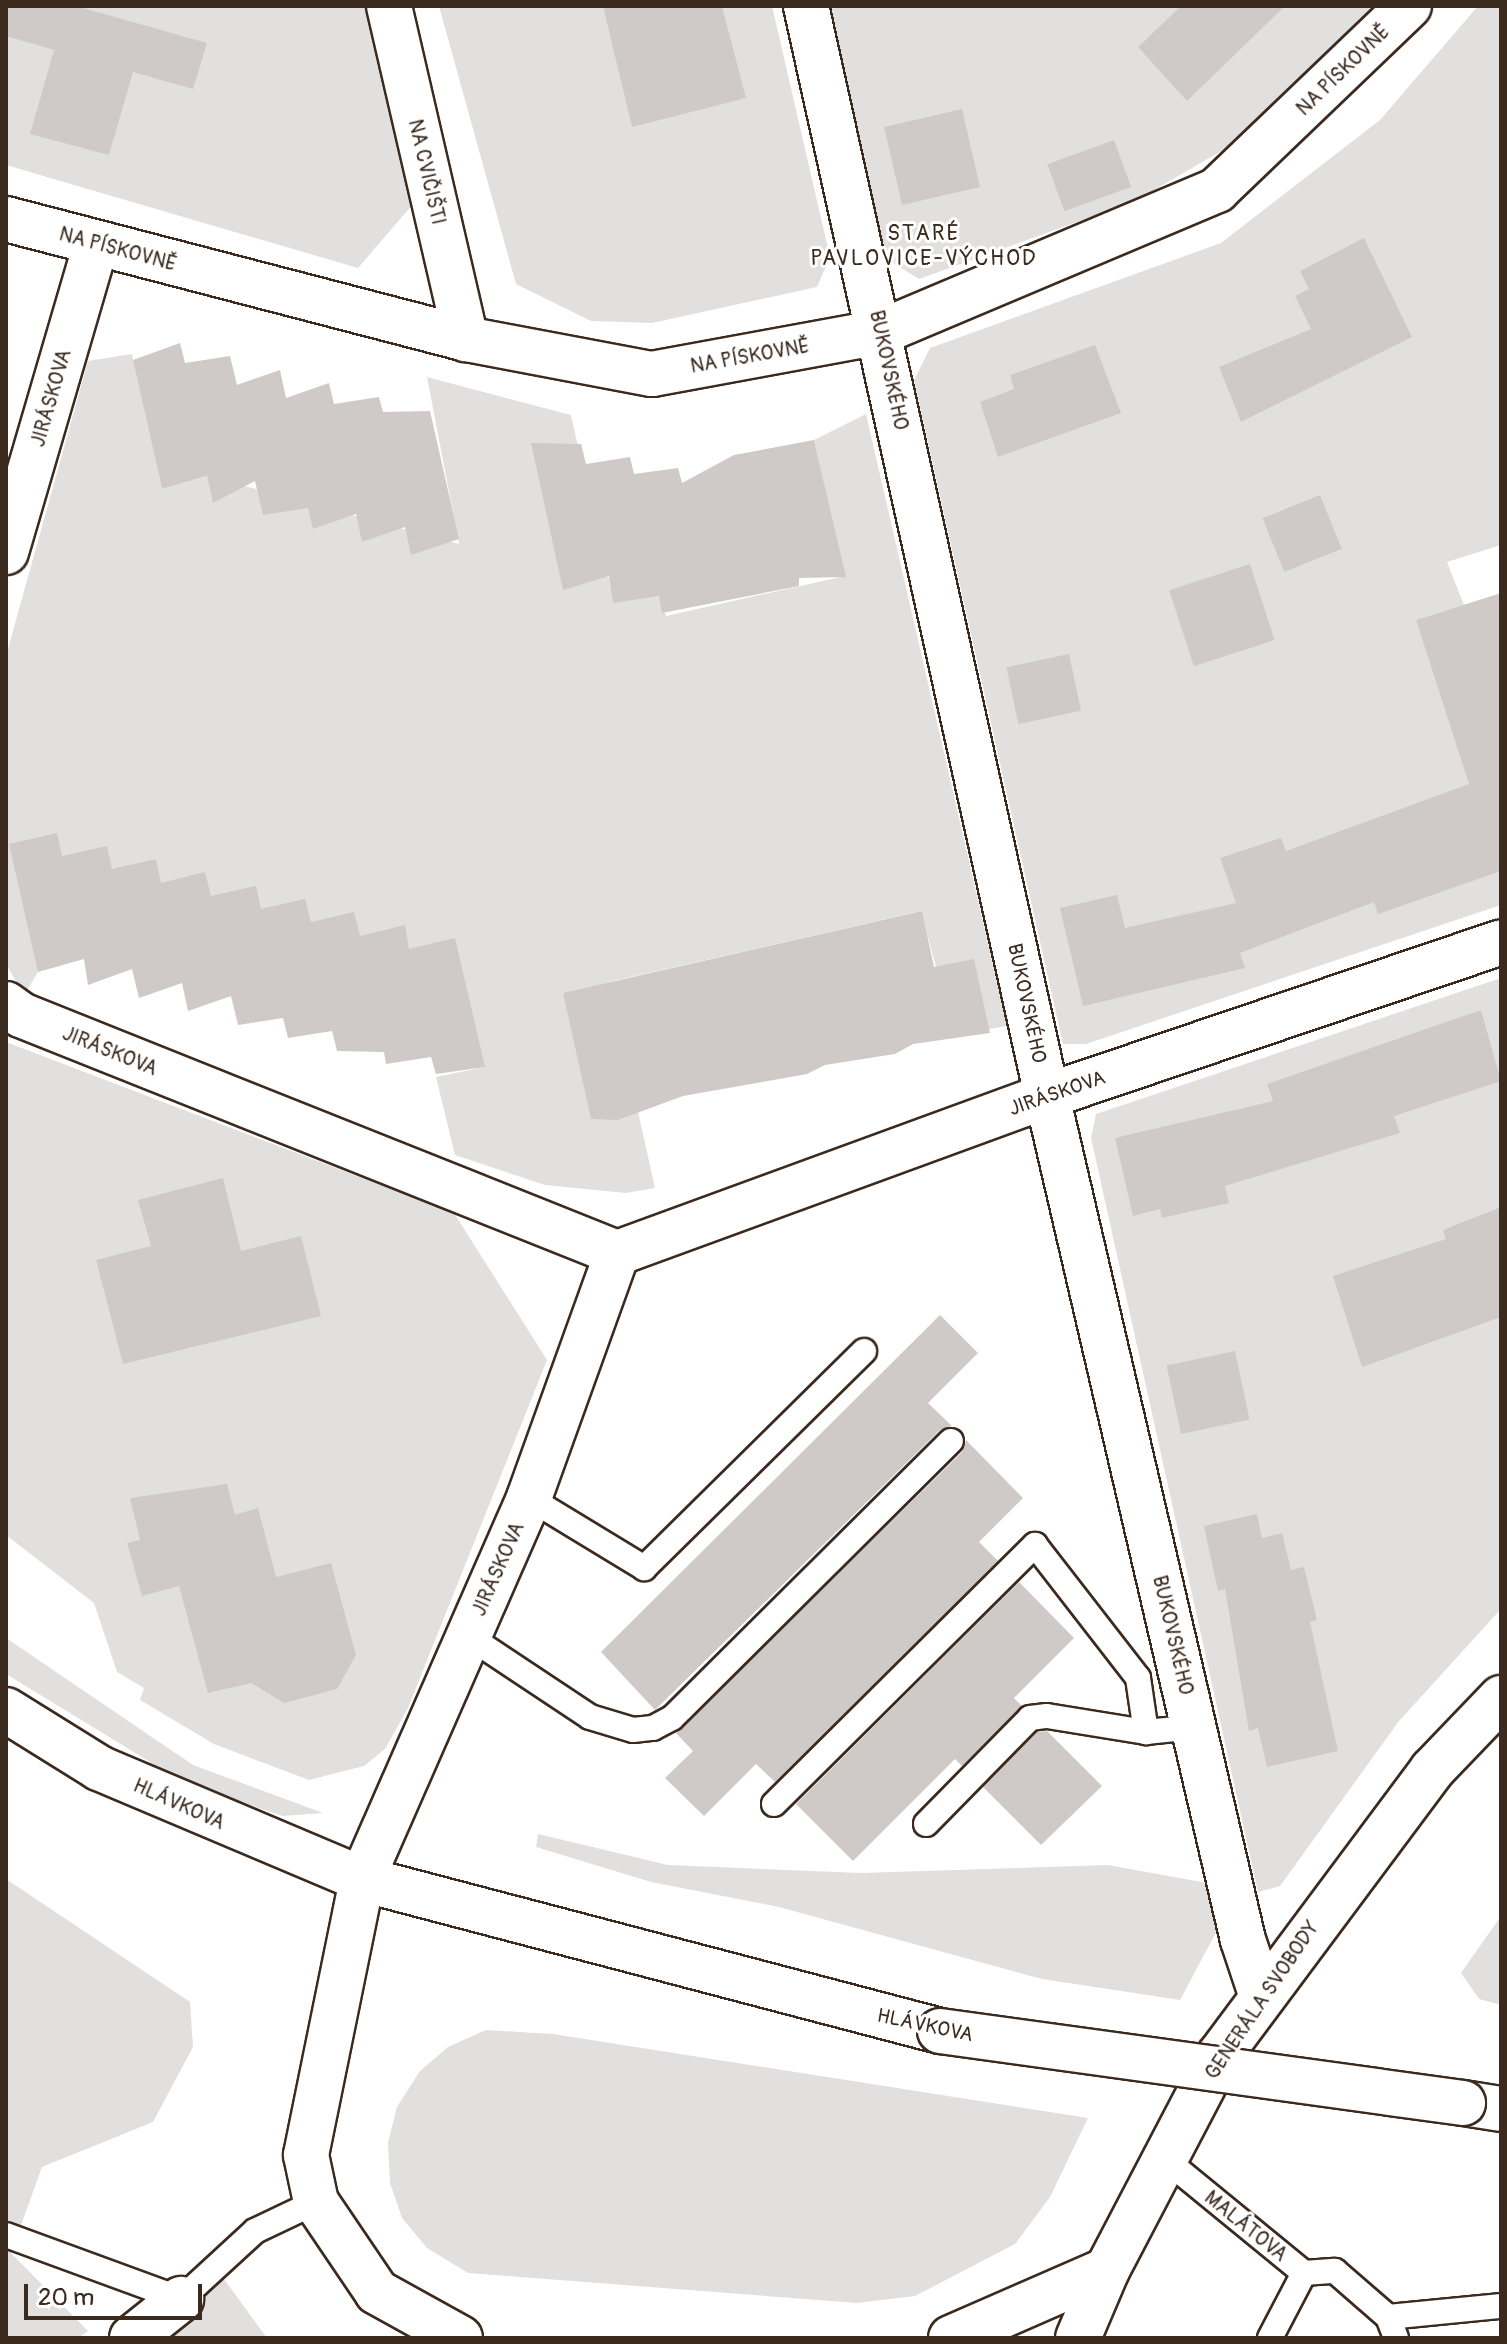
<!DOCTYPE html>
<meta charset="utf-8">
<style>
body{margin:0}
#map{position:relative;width:1507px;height:2344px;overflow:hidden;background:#fff;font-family:Pangolin,sans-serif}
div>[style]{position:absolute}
.green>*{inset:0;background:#e2e0de}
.building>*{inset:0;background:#cfcac7;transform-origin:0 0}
.roads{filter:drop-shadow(2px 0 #3b2a1e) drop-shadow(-2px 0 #3b2a1e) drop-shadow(0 2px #3b2a1e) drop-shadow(0 -2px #3b2a1e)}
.service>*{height:24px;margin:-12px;padding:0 12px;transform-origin:12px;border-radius:12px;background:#fff}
.minor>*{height:44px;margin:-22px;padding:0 22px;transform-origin:22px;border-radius:22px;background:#fff}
.secondary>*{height:44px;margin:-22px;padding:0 22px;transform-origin:22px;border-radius:22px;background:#fff}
.bridges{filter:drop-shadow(2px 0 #3b2a1e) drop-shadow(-2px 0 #3b2a1e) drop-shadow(0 2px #3b2a1e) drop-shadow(0 -2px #3b2a1e)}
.minor-bridge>*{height:44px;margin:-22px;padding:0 22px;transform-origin:22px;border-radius:22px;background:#fff}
span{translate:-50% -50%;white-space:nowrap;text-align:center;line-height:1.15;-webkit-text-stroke:6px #fff;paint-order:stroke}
.street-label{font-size:20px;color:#3b2a1e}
.neighbourhood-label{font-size:22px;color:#3b2a1e;letter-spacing:2px}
.frame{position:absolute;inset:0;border:8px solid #3b2a1e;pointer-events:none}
.scale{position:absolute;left:24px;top:2284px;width:178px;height:36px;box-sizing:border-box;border:4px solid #3b2a1e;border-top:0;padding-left:10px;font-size:24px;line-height:28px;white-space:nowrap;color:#3b2a1e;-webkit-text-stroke:6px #fff;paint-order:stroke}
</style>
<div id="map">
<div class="green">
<div style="clip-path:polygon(6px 6px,364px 6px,419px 197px,358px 268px,6px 165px)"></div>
<div style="clip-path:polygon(439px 6px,772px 6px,830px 257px,817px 287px,652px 323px,591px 321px,516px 284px)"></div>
<div style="clip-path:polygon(830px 6px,1378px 6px,1230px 146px,1135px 201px,919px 279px,885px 258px)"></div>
<div style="clip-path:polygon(1478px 6px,1501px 6px,1501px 545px,1447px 562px,1464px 605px,1416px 620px,1459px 738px,1501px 725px,1501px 905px,1086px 1044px,1063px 1044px,914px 380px,930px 348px,1221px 243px,1380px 120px)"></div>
<div style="clip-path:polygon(132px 354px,162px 489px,208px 476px,459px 544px,427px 377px,571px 415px,607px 577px,658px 590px,666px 616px,845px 576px,814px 440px,866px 414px,1007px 1026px,989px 1029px,936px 967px,921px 911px,609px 982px,655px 1188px,626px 1193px,545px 1185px,455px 1155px,436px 1077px,484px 1067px,410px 952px,360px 936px,62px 857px,38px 972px,24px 995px,6px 964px,6px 656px,88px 361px)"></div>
<div style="clip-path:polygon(1501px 978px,1501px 1609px,1399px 1721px,1280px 1886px,1258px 1892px,1091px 1138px,1096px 1114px)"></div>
<div style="clip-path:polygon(6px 1042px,454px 1213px,547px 1360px,408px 1708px,385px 1749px,364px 1766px,309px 1780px,214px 1744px,140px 1700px,144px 1688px,117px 1672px,94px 1603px,6px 1535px)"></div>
<div style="clip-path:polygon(6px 1638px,193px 1765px,323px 1813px,283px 1816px,186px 1784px,6px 1674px)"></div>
<div style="clip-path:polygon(538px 1834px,668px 1865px,861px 1873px,1108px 1865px,1207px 1883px,1220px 1925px,1180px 2000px,1042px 1979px,779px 1907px,651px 1882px,536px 1847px)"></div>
<div style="clip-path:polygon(6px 1879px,190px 2002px,193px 2047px,153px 2122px,42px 2167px,11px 2253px,88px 2331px,78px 2338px,6px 2338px)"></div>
<div style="clip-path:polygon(1501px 1916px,1501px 2005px,1479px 1999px,1461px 1973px)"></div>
<div style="clip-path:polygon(486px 2030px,553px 2034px,1088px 2118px,1050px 2197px,1015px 2244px,915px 2296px,857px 2303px,468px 2273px,427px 2248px,402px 2218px,390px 2183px,388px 2143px,397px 2107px,420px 2071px,448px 2047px)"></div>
<div style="clip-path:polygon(221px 2275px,267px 2338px,159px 2338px)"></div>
</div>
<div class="building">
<div style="clip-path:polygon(6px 6px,76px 6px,207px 43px,193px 89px,133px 72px,109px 155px,30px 134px,54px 50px,6px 36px)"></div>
<div style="clip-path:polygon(603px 6px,722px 6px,746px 98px,632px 127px)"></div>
<div style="clip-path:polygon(1181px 6px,1285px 6px,1187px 101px,1138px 47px)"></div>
<div style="left:962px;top:109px;width:80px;height:80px;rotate:77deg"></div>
<div style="left:1114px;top:140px;width:50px;height:71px;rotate:70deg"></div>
<div style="clip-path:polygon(1364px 238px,1412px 337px,1241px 422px,1219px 367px,1311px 329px,1295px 296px,1309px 289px,1300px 271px)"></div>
<div style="clip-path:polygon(180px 343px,185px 363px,230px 356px,237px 385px,280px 370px,286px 398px,329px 383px,334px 404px,379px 397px,383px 412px,430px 411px,459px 539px,411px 555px,405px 527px,362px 542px,356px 514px,313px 529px,308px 508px,263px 515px,255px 481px,213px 503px,207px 476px,162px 489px,133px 360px)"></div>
<div style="clip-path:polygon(1095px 345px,1121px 413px,998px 457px,980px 402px,1014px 389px,1010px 375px)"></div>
<div style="clip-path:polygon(814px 440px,846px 577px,799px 578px,799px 586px,662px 613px,659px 596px,613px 603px,609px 576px,563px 590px,531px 443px,581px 444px,586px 464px,630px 457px,634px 474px,678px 468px,682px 483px,734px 455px)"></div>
<div style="left:1320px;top:495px;width:58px;height:62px;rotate:68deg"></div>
<div style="left:1250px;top:564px;width:80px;height:85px;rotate:72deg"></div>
<div style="clip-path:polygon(1501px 593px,1501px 871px,1378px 914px,1374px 902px,1240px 953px,1245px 968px,1083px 1006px,1060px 908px,1117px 895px,1125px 928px,1236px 903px,1220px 858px,1281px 838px,1286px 851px,1469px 784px,1416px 620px)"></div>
<div style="left:1069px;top:654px;width:58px;height:64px;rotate:78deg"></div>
<div style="clip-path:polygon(57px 833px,62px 856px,107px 846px,112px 869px,156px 859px,161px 883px,205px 872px,211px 896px,256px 886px,261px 909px,305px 899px,311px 922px,354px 912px,360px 936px,405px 925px,409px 949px,455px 938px,485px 1067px,436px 1074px,431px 1057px,386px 1064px,384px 1052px,337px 1051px,332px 1031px,288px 1038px,283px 1018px,238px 1025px,231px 996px,188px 1011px,182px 983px,139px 998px,132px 969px,88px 985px,84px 959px,38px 972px,9px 844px)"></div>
<div style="clip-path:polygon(922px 911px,934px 967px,974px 959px,990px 1033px,913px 1044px,895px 1054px,825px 1065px,807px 1074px,683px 1096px,618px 1120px,591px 1119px,563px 993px)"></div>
<div style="clip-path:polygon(1481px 1010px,1501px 1081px,1394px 1116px,1400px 1133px,1225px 1186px,1229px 1203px,1162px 1218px,1160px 1209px,1133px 1216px,1115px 1138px,1273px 1101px,1267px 1084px)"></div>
<div style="clip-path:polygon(223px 1178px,241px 1251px,301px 1236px,321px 1316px,123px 1364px,96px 1260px,151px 1246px,138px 1200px)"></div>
<div style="clip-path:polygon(1501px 1207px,1501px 1317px,1362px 1367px,1333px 1276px,1446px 1239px,1443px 1230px)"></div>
<div style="clip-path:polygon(940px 1315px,978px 1353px,928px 1403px,952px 1426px,940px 1430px,655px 1710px,601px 1652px)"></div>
<div style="left:1235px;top:1351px;width:70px;height:70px;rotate:78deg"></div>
<div style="clip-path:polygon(966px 1440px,1023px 1498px,979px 1542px,998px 1561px,775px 1782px,756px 1764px,704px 1816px,665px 1778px,693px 1751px,676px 1733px,962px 1452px)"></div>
<div style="clip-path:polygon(227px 1484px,235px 1515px,258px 1508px,276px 1577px,331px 1563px,356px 1655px,337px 1689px,284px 1703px,251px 1683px,208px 1693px,179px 1586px,142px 1596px,127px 1543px,140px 1540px,130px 1498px)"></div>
<div style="clip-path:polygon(1257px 1514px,1262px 1538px,1282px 1533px,1291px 1570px,1304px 1567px,1317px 1620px,1310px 1622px,1338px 1751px,1267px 1767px,1258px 1728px,1249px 1731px,1225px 1589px,1218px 1591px,1204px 1526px)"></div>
<div style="clip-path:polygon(1019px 1582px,1074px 1638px,1014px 1698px,1022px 1706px,962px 1766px,955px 1759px,853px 1861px,796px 1804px)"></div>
<div style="clip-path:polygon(1047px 1731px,1102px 1786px,1041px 1845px,983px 1787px,1037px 1732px)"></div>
</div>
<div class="roads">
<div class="service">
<div style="left:529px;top:1498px;width:135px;rotate:31.3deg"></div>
<div style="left:644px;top:1568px;width:309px;rotate:-44.6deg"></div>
<div style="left:468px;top:1636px;width:146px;rotate:33.6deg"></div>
<div style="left:590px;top:1717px;width:45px;rotate:16.8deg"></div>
<div style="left:633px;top:1730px;width:20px;rotate:-6deg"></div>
<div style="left:653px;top:1728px;width:21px;rotate:-28deg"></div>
<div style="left:672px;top:1718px;width:393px;rotate:-44.8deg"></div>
<div style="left:774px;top:1804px;width:368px;rotate:-44.8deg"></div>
<div style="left:1035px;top:1545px;width:168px;rotate:52.2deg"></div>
<div style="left:1138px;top:1678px;width:55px;rotate:81.6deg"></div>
<div style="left:1146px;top:1732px;width:48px;rotate:-5.9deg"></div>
<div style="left:926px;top:1824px;width:148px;rotate:-45.5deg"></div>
<div style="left:1030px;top:1718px;width:17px;rotate:-7deg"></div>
<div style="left:1047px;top:1716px;width:100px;rotate:9.2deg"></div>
<div style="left:1166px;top:2160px;width:178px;rotate:39.3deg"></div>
<div style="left:1304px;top:2273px;width:31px;rotate:-4deg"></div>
<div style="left:1335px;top:2271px;width:70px;rotate:41deg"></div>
<div style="left:1388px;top:2317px;width:22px;rotate:69deg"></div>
<div style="left:6px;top:2235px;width:186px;rotate:20.1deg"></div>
<div style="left:181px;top:2299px;width:100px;rotate:-42.6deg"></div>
<div style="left:255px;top:2231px;width:68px;rotate:-25.4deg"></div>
<div style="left:1388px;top:2317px;width:114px;rotate:-5.6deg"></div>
<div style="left:1270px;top:2338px;width:73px;rotate:-62.4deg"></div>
</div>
<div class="minor">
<div style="left:389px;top:6px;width:342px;rotate:77deg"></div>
<div style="left:806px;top:6px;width:1116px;rotate:77.53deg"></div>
<div style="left:1047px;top:1096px;width:866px;rotate:76.93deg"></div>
<div style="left:1243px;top:1940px;width:60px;rotate:71.6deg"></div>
<div style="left:6px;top:219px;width:475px;rotate:14.6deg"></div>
<div style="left:466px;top:339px;width:189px;rotate:10.7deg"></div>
<div style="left:652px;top:374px;width:233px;rotate:-10.4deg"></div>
<div style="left:881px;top:332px;width:365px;rotate:-22.9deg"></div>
<div style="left:1217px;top:190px;width:266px;rotate:-43.8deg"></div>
<div style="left:6px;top:552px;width:321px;rotate:-73.7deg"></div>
<div style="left:6px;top:1004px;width:19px;rotate:36deg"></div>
<div style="left:21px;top:1015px;width:642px;rotate:21.77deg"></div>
<div style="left:6px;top:1710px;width:110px;rotate:31.9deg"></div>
<div style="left:99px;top:1768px;width:285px;rotate:22.9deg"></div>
<div style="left:362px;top:1879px;width:598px;rotate:14.73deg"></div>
<div style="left:1463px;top:2103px;width:38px;rotate:9deg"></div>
<div style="left:132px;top:2338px;width:63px;rotate:-38.5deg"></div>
<div style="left:460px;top:2338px;width:95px;rotate:-151deg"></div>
<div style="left:377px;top:2292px;width:109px;rotate:-124.1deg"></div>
<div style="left:316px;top:2202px;width:48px;rotate:-102deg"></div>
<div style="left:306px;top:2155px;width:282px;rotate:-78.5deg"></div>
<div style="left:362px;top:1879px;width:416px;rotate:-66.3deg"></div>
<div style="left:529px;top:1498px;width:260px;rotate:-70.2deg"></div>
<div style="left:617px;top:1253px;width:458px;rotate:-20.1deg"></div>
<div style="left:1047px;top:1096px;width:479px;rotate:-18.7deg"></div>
</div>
<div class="secondary">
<div style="left:951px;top:2338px;width:170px;rotate:-23.6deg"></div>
<div style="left:1078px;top:2338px;width:74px;rotate:-66.9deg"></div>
<div style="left:1107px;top:2270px;width:242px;rotate:-62.4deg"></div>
<div style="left:1219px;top:2056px;width:357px;rotate:-53.3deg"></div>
<div style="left:1432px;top:1770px;width:100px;rotate:-46.2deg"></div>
</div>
</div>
<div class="bridges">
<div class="minor-bridge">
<div style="left:940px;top:2031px;width:528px;rotate:7.84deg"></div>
</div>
</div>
<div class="street-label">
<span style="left:1343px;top:70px;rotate:-44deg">NA PÍSKOVNĚ</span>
<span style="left:427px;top:172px;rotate:77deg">NA CVIČIŠTI</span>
<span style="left:118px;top:249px;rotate:15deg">NA PÍSKOVNĚ</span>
<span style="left:750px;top:356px;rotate:-10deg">NA PÍSKOVNĚ</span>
<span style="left:889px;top:370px;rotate:78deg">BUKOVSKÉHO</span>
<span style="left:51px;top:398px;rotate:-74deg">JIRÁSKOVA</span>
<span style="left:1027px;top:1003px;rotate:78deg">BUKOVSKÉHO</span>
<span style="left:110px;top:1051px;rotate:22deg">JIRÁSKOVA</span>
<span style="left:1057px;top:1093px;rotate:-19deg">JIRÁSKOVA</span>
<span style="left:498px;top:1569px;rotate:-66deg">JIRÁSKOVA</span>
<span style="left:1173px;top:1635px;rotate:77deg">BUKOVSKÉHO</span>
<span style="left:179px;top:1804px;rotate:24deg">HLÁVKOVA</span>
<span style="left:1262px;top:2000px;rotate:-56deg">GENERÁLA SVOBODY</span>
<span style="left:925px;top:2025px;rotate:12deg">HLÁVKOVA</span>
<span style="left:1246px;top:2226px;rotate:39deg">MALÁTOVA</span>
</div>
<div class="neighbourhood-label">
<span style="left:924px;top:246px">STARÉ<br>PAVLOVICE-VÝCHOD</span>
</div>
<div class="frame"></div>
<div class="scale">20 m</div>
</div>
